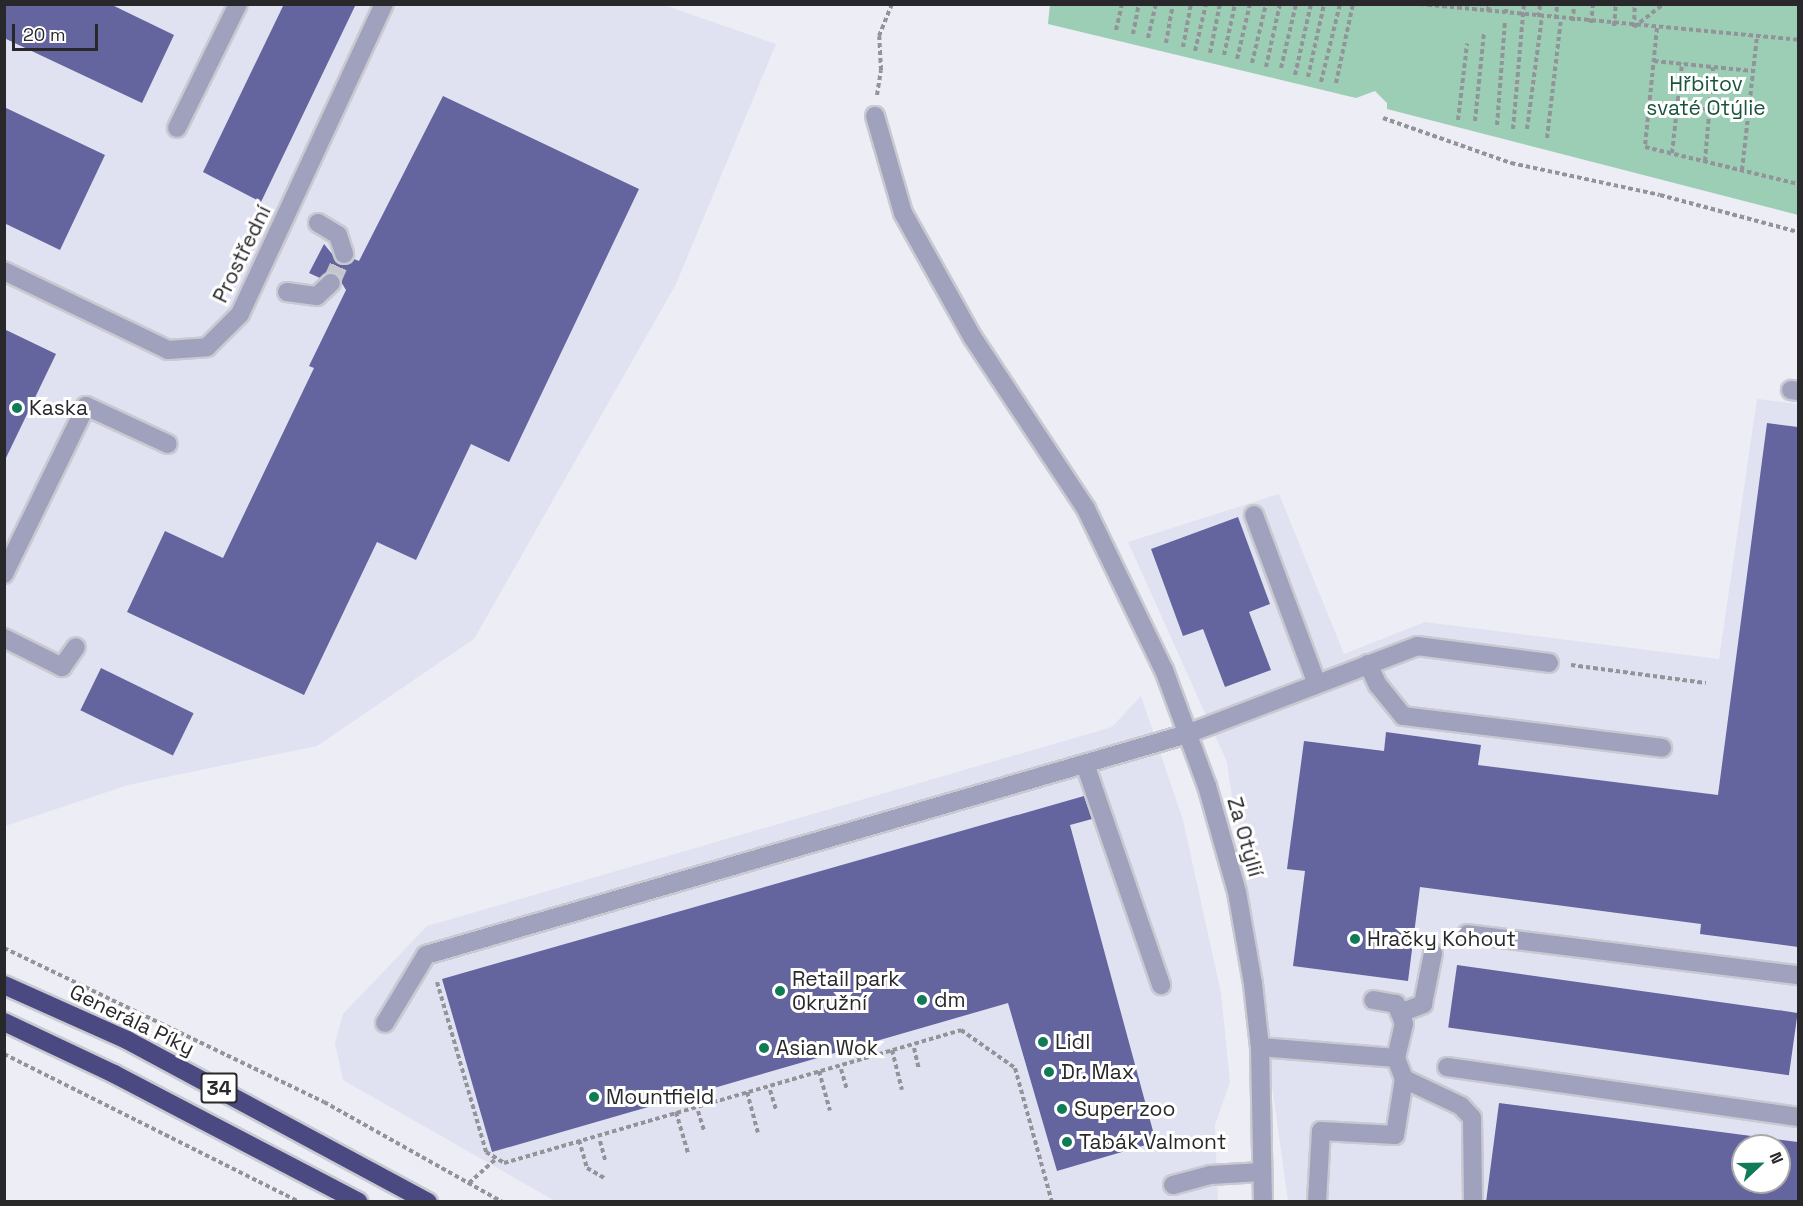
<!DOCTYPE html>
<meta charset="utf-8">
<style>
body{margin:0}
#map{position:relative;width:1803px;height:1206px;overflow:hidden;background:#ecedf5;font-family:"Space Grotesk",sans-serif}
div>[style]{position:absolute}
.built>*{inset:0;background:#e1e2f1}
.green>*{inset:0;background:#9bceb4}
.building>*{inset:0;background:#64649f;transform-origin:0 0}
.minor-tunnel>*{height:18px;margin-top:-9px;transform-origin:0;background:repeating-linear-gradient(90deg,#c5c6cd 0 18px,transparent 0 27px)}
.path>*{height:4px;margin-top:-2px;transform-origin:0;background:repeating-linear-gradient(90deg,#939499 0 4.5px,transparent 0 7.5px)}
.roads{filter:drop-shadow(2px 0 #c9cad1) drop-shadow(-2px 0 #c9cad1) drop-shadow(0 2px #c9cad1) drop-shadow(0 -2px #c9cad1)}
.minor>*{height:18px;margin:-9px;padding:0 9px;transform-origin:9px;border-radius:9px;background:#9fa1bd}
.highway>*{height:18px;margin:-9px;padding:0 9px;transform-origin:9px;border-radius:9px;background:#4a4982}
.dots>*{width:16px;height:16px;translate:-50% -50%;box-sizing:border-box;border:3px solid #fff;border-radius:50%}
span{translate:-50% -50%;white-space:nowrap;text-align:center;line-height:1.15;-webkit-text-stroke:6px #fff;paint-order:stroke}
.shield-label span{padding:2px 4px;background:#fff;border:2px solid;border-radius:4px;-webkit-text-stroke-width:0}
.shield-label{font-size:20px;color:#28282b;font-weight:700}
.park-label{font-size:21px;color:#19543c}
.street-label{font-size:21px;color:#28282b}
.poi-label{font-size:21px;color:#28282b}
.left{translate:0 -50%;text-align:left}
.frame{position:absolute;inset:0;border:6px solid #28282b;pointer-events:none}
.north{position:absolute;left:1731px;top:1134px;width:60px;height:60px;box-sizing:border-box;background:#fff;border:2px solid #a9a9aa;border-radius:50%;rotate:68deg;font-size:16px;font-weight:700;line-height:24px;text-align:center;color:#28282b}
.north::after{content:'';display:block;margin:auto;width:21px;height:27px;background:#117b56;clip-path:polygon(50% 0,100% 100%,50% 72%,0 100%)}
.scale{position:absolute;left:12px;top:24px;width:86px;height:27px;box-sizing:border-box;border:3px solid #28282b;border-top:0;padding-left:8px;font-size:18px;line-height:21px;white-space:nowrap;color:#28282b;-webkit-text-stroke:4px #fff;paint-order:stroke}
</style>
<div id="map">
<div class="built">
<div style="clip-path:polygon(661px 4px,776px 44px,676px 284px,474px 639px,317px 746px,128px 785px,5px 826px,4px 5px)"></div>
<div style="clip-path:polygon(evenodd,1757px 399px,1798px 404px,1798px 1201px,1288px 1201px,1227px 762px,1128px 542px,1279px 494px,1344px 654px,1425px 622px,1719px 659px,1757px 399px,1743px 1146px,1779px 1146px,1779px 1182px,1743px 1182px,1743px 1146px)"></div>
<div style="clip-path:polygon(1141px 696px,1183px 820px,1221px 993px,1230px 1082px,1215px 1125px,1218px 1201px,555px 1201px,343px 1080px,335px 1043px,343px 1014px,427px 926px,1112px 727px)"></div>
</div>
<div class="green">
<div style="clip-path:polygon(1050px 4px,1798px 5px,1798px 215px,1387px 109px,1387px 103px,1375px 91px,1356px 98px,1048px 24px)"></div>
</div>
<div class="building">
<div style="clip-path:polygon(4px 4px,110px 4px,174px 35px,142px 103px,4px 38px)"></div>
<div style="clip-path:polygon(284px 4px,356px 4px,261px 202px,203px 172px)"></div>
<div style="clip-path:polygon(443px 96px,639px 189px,509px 462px,471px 444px,416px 560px,377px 542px,304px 695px,127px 612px,165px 531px,223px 558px,314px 368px,309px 366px,346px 290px,335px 272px,320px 278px,309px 273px,324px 244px,341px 265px,354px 259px,359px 261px)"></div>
<div style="clip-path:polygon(4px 107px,105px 155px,60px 250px,4px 223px)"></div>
<div style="clip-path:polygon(4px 329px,56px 354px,4px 462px)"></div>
<div style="clip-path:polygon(1767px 423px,1798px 427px,1798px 947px,1700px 934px,1701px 924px,1420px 887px,1408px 981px,1293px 966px,1305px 871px,1287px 869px,1304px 741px,1384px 751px,1386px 732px,1481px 745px,1478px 765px,1718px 795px)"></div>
<div style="clip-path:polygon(1238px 517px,1270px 604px,1249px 612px,1271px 670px,1225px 687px,1203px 629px,1183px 636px,1151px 549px)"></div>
<div style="left:101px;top:668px;width:103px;height:47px;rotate:26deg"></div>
<div style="clip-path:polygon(1084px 796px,1092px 819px,1070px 825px,1156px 1142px,1057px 1171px,1008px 1003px,492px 1152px,442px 979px)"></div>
<div style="left:1457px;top:965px;width:344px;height:63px;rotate:8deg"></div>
<div style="clip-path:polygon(evenodd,1499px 1103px,1798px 1142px,1798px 1202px,1486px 1202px,1499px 1103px,1743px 1146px,1779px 1146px,1779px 1182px,1743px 1182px,1743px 1146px)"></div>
</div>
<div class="minor-tunnel">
<div style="left:331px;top:283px;width:32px;rotate:-66deg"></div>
</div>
<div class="path">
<div style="left:1420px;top:4px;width:380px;rotate:5.4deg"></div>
<div style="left:1488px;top:11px;width:7px;rotate:-82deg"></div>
<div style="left:1506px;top:13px;width:9px;rotate:-90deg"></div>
<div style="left:1539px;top:17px;width:13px;rotate:-86deg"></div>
<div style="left:1556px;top:19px;width:15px;rotate:-86deg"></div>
<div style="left:1573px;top:21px;width:17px;rotate:-87deg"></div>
<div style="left:1591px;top:23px;width:19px;rotate:-84deg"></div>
<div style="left:1614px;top:26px;width:22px;rotate:-85deg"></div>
<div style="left:1634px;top:27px;width:37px;rotate:-38deg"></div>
<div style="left:1634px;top:27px;width:23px;rotate:-88deg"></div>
<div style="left:1657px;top:28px;width:120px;rotate:95.8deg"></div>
<div style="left:1645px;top:147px;width:157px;rotate:13.6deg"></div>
<div style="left:1116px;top:30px;width:27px;rotate:-77deg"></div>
<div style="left:1133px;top:34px;width:31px;rotate:-79deg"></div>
<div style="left:1148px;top:38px;width:35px;rotate:-77deg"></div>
<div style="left:1166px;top:43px;width:40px;rotate:-80deg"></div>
<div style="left:1183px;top:47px;width:44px;rotate:-79.5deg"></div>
<div style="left:1195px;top:51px;width:48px;rotate:-76.8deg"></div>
<div style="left:1210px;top:53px;width:50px;rotate:-78.5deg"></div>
<div style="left:1224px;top:55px;width:52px;rotate:-77.8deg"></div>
<div style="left:1237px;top:59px;width:57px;rotate:-76.7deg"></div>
<div style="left:1654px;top:61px;width:99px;rotate:5.8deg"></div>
<div style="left:1252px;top:63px;width:61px;rotate:-76.7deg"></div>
<div style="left:1266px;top:67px;width:65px;rotate:-77.5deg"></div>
<div style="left:1281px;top:68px;width:66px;rotate:-76.8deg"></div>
<div style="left:1295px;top:75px;width:73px;rotate:-77.3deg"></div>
<div style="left:1308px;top:77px;width:75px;rotate:-77.6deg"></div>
<div style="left:1321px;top:82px;width:80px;rotate:-76.3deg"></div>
<div style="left:1336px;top:83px;width:81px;rotate:-77.9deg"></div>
<div style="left:877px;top:95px;width:25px;rotate:-81deg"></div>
<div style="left:881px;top:70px;width:34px;rotate:-93deg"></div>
<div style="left:879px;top:36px;width:35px;rotate:-68deg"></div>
<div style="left:1650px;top:103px;width:99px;rotate:6.4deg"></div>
<div style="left:1383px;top:118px;width:136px;rotate:19.4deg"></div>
<div style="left:1511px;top:163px;width:152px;rotate:12.1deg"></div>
<div style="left:1660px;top:195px;width:143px;rotate:15deg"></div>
<div style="left:1458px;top:120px;width:77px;rotate:-83.2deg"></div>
<div style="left:1475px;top:121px;width:88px;rotate:-84.2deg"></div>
<div style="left:1497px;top:125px;width:105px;rotate:-85.6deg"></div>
<div style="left:1513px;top:129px;width:125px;rotate:-85deg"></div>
<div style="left:1527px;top:129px;width:113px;rotate:-82.4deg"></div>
<div style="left:1547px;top:138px;width:120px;rotate:-83.3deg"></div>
<div style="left:1672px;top:153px;width:90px;rotate:-83.6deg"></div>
<div style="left:1705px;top:161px;width:94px;rotate:-85.1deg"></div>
<div style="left:1742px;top:170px;width:134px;rotate:-83.6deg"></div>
<div style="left:1571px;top:665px;width:136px;rotate:7.6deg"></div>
<div style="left:4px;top:948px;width:355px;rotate:25.7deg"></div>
<div style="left:324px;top:1102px;width:204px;rotate:29.3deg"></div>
<div style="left:437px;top:982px;width:177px;rotate:73.9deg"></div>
<div style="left:486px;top:1152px;width:21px;rotate:31deg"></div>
<div style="left:504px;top:1163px;width:476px;rotate:-16.2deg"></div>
<div style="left:961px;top:1030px;width:66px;rotate:35.1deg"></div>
<div style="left:1015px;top:1068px;width:139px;rotate:74.6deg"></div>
<div style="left:914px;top:1048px;width:22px;rotate:77deg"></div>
<div style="left:892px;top:1050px;width:41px;rotate:76deg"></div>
<div style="left:4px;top:1054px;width:330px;rotate:26.6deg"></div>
<div style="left:841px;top:1069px;width:22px;rotate:74deg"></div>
<div style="left:819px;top:1071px;width:41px;rotate:74.6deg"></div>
<div style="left:770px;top:1090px;width:21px;rotate:73deg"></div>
<div style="left:747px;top:1092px;width:42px;rotate:75deg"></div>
<div style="left:698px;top:1111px;width:21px;rotate:73deg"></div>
<div style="left:676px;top:1112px;width:43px;rotate:73.7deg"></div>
<div style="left:579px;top:1140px;width:29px;rotate:74deg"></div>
<div style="left:587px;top:1168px;width:20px;rotate:30deg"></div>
<div style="left:600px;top:1141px;width:20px;rotate:75deg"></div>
<div style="left:469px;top:1183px;width:36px;rotate:-42deg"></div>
</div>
<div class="roads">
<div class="minor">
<div style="left:875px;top:116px;width:101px;rotate:73.9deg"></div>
<div style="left:903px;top:213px;width:143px;rotate:60.8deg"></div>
<div style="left:973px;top:338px;width:205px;rotate:56.5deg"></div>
<div style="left:1086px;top:509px;width:179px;rotate:64.2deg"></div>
<div style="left:1164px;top:670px;width:124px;rotate:69.7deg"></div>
<div style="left:1207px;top:786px;width:110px;rotate:74.2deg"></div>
<div style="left:1237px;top:892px;width:93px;rotate:80.1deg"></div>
<div style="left:1253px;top:984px;width:63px;rotate:83.7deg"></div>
<div style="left:1260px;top:1047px;width:155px;rotate:88.9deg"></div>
<div style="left:177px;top:128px;width:138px;rotate:-63.8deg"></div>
<div style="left:318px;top:223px;width:23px;rotate:31deg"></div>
<div style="left:338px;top:235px;width:20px;rotate:72deg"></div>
<div style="left:4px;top:271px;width:182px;rotate:25.7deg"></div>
<div style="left:168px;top:350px;width:39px;rotate:-4deg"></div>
<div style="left:207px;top:347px;width:47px;rotate:-45deg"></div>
<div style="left:240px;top:314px;width:342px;rotate:-65.1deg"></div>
<div style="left:287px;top:292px;width:30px;rotate:8deg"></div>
<div style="left:317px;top:296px;width:19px;rotate:-43deg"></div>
<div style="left:1791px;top:390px;width:7px;rotate:8deg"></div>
<div style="left:1254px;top:515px;width:180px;rotate:69.6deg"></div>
<div style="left:4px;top:574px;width:187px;rotate:-64deg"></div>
<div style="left:86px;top:406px;width:90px;rotate:24.9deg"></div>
<div style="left:4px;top:638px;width:65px;rotate:26.6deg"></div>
<div style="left:62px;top:667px;width:24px;rotate:-55deg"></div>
<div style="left:1368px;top:664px;width:23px;rotate:65deg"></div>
<div style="left:1378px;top:685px;width:40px;rotate:51deg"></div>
<div style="left:1403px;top:716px;width:261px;rotate:7deg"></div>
<div style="left:1085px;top:764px;width:234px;rotate:71deg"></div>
<div style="left:1467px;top:934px;width:334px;rotate:7.1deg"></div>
<div style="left:1400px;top:1013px;width:25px;rotate:-21deg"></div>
<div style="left:1423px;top:1004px;width:52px;rotate:-78.9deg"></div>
<div style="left:385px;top:1023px;width:79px;rotate:-58.9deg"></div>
<div style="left:426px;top:955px;width:792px;rotate:-16.19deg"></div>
<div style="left:1187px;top:734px;width:246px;rotate:-20.9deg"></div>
<div style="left:1417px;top:646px;width:133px;rotate:7.3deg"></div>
<div style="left:1260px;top:1047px;width:136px;rotate:4.6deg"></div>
<div style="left:1396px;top:1058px;width:35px;rotate:-77deg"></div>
<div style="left:1404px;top:1024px;width:12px;rotate:-110deg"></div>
<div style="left:1400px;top:1013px;width:10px;rotate:-114deg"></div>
<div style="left:1396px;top:1004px;width:23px;rotate:-170deg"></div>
<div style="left:1447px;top:1067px;width:355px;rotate:8.1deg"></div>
<div style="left:1404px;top:1079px;width:63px;rotate:25.3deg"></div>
<div style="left:1461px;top:1106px;width:16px;rotate:47deg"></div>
<div style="left:1472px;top:1118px;width:84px;rotate:89.3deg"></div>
<div style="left:1173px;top:1185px;width:38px;rotate:-15deg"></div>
<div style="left:1210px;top:1175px;width:52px;rotate:-3.3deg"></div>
<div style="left:1317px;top:1202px;width:71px;rotate:-86.8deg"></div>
<div style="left:1321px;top:1131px;width:74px;rotate:3.1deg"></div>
<div style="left:1395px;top:1135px;width:57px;rotate:-80.9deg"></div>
<div style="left:1404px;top:1079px;width:22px;rotate:-111deg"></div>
</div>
<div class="highway">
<div style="left:4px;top:985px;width:135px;rotate:24.1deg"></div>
<div style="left:127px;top:1040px;width:342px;rotate:28.3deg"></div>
<div style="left:4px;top:1022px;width:122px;rotate:25.3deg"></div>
<div style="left:114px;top:1074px;width:276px;rotate:27.6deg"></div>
</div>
</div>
<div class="dots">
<div style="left:17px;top:408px;background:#117b56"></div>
<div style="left:1355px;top:939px;background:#117b56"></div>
<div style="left:780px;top:991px;background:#117b56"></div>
<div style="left:922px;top:1000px;background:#117b56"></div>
<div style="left:1043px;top:1042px;background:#117b56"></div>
<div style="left:764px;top:1048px;background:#117b56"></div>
<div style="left:1049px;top:1072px;background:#117b56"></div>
<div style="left:594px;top:1097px;background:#117b56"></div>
<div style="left:1062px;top:1109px;background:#117b56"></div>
<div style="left:1067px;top:1142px;background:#117b56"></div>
</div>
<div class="shield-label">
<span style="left:219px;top:1088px">34</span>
</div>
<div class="park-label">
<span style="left:1706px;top:96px">Hřbitov<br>svaté Otýlie</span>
</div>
<div class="street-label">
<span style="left:242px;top:254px;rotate:-64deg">Prostřední</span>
<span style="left:1245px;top:837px;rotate:74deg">Za Otýlií</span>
<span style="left:132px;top:1020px;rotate:26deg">Generála Píky</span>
</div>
<div class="poi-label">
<span class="left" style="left:29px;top:408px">Kaska</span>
<span class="left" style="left:1367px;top:939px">Hračky Kohout</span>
<span class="left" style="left:792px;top:991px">Retail park<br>Okružní</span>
<span class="left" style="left:934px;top:1000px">dm</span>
<span class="left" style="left:1055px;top:1042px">Lidl</span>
<span class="left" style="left:776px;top:1048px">Asian Wok</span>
<span class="left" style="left:1061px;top:1072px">Dr. Max</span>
<span class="left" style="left:606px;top:1097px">Mountfield</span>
<span class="left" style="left:1074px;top:1109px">Super zoo</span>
<span class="left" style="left:1079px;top:1142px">Tabák Valmont</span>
</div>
<div class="frame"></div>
<div class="north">N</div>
<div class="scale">20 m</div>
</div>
